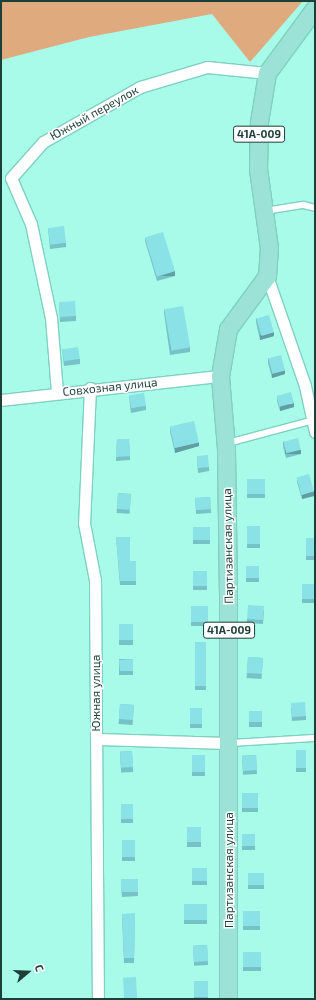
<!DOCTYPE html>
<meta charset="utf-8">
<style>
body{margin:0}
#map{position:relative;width:316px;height:1000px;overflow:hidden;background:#a8fbe9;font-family:"Exo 2",sans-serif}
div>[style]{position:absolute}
.green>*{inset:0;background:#e0aa7f}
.roads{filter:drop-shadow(1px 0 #7ed1c0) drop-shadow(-1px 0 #7ed1c0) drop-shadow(0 1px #7ed1c0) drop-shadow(0 -1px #7ed1c0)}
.service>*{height:5.5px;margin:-2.75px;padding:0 2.75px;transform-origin:2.75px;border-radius:2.75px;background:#fff}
.minor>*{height:11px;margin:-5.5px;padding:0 5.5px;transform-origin:5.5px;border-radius:5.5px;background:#fff}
.primary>*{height:17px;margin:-8.5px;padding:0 8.5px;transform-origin:8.5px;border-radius:8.5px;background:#9de2d6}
.wall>*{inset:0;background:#77c2c6;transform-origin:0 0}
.shaded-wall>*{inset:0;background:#619ea1;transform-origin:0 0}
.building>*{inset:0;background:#8ae2e6;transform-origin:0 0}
span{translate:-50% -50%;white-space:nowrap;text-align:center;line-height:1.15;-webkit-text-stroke:3px #fff;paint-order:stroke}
.shield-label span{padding:1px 3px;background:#fff;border:1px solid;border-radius:3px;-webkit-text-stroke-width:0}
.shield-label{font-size:11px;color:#1c3f38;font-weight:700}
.street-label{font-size:12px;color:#1c3f38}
.frame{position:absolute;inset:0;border:2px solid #1c3f38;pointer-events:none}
.north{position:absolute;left:8px;top:952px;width:40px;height:40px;-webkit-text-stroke:3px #fff;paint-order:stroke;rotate:71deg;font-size:11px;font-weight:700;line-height:16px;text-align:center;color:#1c3f38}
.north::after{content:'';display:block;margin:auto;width:14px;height:18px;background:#1c3f38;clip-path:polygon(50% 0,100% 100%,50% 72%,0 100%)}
</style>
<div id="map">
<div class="green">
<div style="clip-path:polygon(1px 1px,303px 1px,250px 62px,212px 14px,89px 37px,1px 60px)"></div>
</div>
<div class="roads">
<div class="service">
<div style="left:265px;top:211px;width:39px;rotate:-9deg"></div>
<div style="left:304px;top:205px;width:11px;rotate:15deg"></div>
<div style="left:228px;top:443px;width:89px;rotate:-15deg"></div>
<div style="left:230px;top:743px;width:85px;rotate:-3.4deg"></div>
</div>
<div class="minor">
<div style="left:267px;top:276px;width:116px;rotate:70.9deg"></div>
<div style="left:305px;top:386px;width:47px;rotate:77.7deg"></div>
<div style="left:90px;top:388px;width:135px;rotate:92.5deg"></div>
<div style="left:84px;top:523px;width:58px;rotate:79.1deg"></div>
<div style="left:95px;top:580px;width:419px;rotate:89.6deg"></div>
<div style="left:57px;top:392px;width:74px;rotate:-94.6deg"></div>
<div style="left:51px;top:318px;width:96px;rotate:-102deg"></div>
<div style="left:31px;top:224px;width:50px;rotate:-113.5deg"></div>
<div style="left:11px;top:178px;width:48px;rotate:-48.4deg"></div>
<div style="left:43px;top:142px;width:112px;rotate:-29.6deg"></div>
<div style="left:140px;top:87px;width:70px;rotate:-16.6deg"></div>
<div style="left:207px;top:67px;width:60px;rotate:5.7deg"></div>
<div style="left:1px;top:400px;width:220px;rotate:-6.3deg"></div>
<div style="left:96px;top:739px;width:134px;rotate:1.7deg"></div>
</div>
<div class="primary">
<div style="left:228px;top:999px;width:405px;rotate:-90deg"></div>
<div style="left:228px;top:594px;width:146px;rotate:-90.8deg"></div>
<div style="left:226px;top:448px;width:72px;rotate:-94.8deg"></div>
<div style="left:220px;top:376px;width:48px;rotate:-80.3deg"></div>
<div style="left:228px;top:329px;width:66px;rotate:-53.7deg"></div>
<div style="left:267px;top:276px;width:28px;rotate:-86deg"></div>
<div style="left:269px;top:248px;width:80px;rotate:-97.9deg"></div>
<div style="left:258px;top:169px;width:47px;rotate:-88.8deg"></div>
<div style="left:259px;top:122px;width:50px;rotate:-80.7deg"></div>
<div style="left:267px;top:73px;width:81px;rotate:-53.6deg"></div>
</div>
</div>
<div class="wall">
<div style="clip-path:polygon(48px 228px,66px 243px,66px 247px,50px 249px)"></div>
<div style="clip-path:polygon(145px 237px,175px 276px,157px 281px,145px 241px)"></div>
<div style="clip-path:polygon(59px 302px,76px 316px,76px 321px,60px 322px)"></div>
<div style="clip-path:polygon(164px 309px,190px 347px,190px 352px,170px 355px,164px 313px)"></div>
<div style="clip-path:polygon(256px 318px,274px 336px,260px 340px,256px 322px)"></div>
<div style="clip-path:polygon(62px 349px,80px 359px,80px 364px,64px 366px)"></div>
<div style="clip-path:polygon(268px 358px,285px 374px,272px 378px,268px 363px)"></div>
<div style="clip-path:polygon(129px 396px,146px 406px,146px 410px,131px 413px)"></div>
<div style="clip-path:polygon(277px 397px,294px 407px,280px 411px,277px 401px)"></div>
<div style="clip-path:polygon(170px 427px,199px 446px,175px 453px,170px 432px)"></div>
<div style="clip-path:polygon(117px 439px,129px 439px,130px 460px,116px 461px)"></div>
<div style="clip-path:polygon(283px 441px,301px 454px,286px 458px,283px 446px)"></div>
<div style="clip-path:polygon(197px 456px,209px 467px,209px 471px,198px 473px)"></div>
<div style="clip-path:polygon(297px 478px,314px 496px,302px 499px,297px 482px)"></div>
<div style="left:247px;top:479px;width:18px;height:19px"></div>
<div style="left:118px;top:493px;width:13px;height:20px;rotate:4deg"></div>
<div style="left:210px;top:497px;width:16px;height:15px;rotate:86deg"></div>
<div style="left:247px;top:526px;width:13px;height:22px"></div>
<div style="left:193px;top:527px;width:17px;height:17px"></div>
<div style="clip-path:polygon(116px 537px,130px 561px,136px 561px,136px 585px,120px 585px)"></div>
<div style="left:306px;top:538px;width:9px;height:22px"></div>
<div style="left:246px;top:566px;width:13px;height:16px"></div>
<div style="left:193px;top:571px;width:14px;height:19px"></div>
<div style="left:315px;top:584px;width:19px;height:13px;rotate:90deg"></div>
<div style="left:191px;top:606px;width:17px;height:20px"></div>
<div style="clip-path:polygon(264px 610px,263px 624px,247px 623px,247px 619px)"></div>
<div style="left:119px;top:624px;width:14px;height:21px"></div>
<div style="left:195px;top:642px;width:11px;height:48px"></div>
<div style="left:248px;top:657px;width:15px;height:21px;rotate:4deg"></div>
<div style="left:133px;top:659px;width:16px;height:14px;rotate:90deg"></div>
<div style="left:120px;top:704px;width:14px;height:20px;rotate:4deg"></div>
<div style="clip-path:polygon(291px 707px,306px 716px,306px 720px,292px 721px)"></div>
<div style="left:190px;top:708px;width:12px;height:20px"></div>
<div style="left:249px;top:711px;width:13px;height:16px"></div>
<div style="left:296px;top:750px;width:10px;height:22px"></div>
<div style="left:132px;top:751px;width:21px;height:12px;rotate:87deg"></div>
<div style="left:192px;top:755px;width:13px;height:21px"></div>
<div style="left:256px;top:755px;width:19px;height:14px;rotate:87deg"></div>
<div style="left:242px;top:793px;width:16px;height:19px"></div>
<div style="left:121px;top:804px;width:12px;height:19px"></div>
<div style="left:187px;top:827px;width:14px;height:20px"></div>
<div style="left:242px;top:834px;width:13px;height:16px"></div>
<div style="left:122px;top:840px;width:13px;height:21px"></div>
<div style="left:192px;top:868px;width:15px;height:17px"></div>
<div style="left:248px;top:873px;width:16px;height:16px"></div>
<div style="clip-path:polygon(138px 879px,138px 896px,122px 897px,121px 884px)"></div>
<div style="left:207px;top:904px;width:20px;height:23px;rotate:90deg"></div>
<div style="left:260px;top:911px;width:19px;height:17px;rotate:90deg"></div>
<div style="clip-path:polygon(135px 913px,134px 963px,124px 963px,122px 918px)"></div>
<div style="left:207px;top:945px;width:20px;height:14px;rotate:87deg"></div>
<div style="left:261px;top:952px;width:19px;height:18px;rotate:90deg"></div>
<div style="left:194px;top:981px;width:14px;height:18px"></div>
</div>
<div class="shaded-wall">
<div style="left:175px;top:271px;width:5px;height:19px;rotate:90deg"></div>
<div style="clip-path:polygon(274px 332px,274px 336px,260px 340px,260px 335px)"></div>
<div style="clip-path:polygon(285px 370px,285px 374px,272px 378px,272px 374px)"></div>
<div style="clip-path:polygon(294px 403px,294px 407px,280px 411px,280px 407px)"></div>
<div style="clip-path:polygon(199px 442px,199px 446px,175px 453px,175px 448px)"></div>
<div style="left:301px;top:450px;width:4px;height:16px;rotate:90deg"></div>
<div style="clip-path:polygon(314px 491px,314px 496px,302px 499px,302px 495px)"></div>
</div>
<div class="building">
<div style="left:64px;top:226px;width:17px;height:16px;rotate:83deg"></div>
<div style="left:163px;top:232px;width:41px;height:19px;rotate:73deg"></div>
<div style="left:75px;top:301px;width:15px;height:16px;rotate:86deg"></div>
<div style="left:183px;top:306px;width:42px;height:19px;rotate:80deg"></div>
<div style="left:269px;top:315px;width:18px;height:13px;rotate:74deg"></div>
<div style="left:78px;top:347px;width:12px;height:16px;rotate:81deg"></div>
<div style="left:281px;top:355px;width:16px;height:13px;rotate:75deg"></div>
<div style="left:291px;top:392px;width:11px;height:15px;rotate:75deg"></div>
<div style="left:144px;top:393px;width:13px;height:15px;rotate:81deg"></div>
<div style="left:194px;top:421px;width:22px;height:25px;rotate:77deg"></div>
<div style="left:298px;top:438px;width:12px;height:15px;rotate:76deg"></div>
<div style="clip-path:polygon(117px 439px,129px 439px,130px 456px,116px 457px)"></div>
<div style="left:208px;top:455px;width:12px;height:11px;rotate:85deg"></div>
<div style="left:309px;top:474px;width:18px;height:13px;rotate:74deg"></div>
<div style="left:247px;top:479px;width:18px;height:15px"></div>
<div style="left:118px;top:493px;width:13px;height:16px;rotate:4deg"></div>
<div style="left:210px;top:497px;width:12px;height:15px;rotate:85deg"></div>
<div style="left:247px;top:526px;width:13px;height:18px"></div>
<div style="left:193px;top:527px;width:17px;height:13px"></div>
<div style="clip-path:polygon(116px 537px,130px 537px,130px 561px,136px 561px,136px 581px,120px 581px)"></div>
<div style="left:306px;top:538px;width:9px;height:18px"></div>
<div style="left:246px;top:566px;width:13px;height:12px"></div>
<div style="left:193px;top:571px;width:14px;height:15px"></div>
<div style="left:315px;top:584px;width:15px;height:13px;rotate:90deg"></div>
<div style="left:248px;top:605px;width:16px;height:14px;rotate:4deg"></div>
<div style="left:191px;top:606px;width:17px;height:16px"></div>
<div style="left:119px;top:624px;width:14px;height:16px"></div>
<div style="left:195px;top:642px;width:11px;height:44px"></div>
<div style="left:248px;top:657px;width:15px;height:16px;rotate:4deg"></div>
<div style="clip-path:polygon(133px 659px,133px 671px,120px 671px,119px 660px)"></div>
<div style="left:305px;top:702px;width:14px;height:14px;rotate:86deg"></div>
<div style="left:120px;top:704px;width:14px;height:15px;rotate:4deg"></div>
<div style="left:190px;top:708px;width:12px;height:16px"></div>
<div style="left:249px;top:711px;width:13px;height:11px"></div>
<div style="left:296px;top:750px;width:10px;height:18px"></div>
<div style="left:132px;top:751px;width:16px;height:12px;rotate:86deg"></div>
<div style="left:192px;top:755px;width:13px;height:17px"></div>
<div style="left:256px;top:755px;width:15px;height:14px;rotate:86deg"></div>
<div style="left:242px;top:793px;width:16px;height:15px"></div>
<div style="left:121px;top:804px;width:12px;height:15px"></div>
<div style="left:187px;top:827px;width:14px;height:15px"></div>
<div style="left:242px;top:834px;width:13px;height:12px"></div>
<div style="left:122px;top:840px;width:13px;height:17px"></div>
<div style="left:192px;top:868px;width:15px;height:13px"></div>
<div style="left:248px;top:873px;width:16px;height:12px"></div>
<div style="left:138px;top:879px;width:13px;height:17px;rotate:90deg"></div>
<div style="left:207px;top:904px;width:16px;height:23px;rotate:90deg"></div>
<div style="left:260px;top:911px;width:15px;height:17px;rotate:90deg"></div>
<div style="clip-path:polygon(135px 913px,134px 958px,124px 958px,122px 914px)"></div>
<div style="left:207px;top:945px;width:16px;height:14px;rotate:86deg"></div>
<div style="left:261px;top:952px;width:15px;height:18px;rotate:90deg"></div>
<div style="left:136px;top:977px;width:22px;height:13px;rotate:87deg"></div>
<div style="left:194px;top:981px;width:14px;height:16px"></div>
</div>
<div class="shield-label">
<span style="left:259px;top:134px">41А-009</span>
<span style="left:229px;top:630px">41А-009</span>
</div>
<div class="street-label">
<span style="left:94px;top:113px;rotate:-29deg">Южный переулок</span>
<span style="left:110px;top:387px;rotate:-6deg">Совхозная улица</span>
<span style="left:228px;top:546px;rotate:-91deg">Партизанская улица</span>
<span style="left:96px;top:693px;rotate:-90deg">Южная улица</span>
<span style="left:229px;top:870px;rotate:-90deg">Партизанская улица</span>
</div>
<div class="frame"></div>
<div class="north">С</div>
</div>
